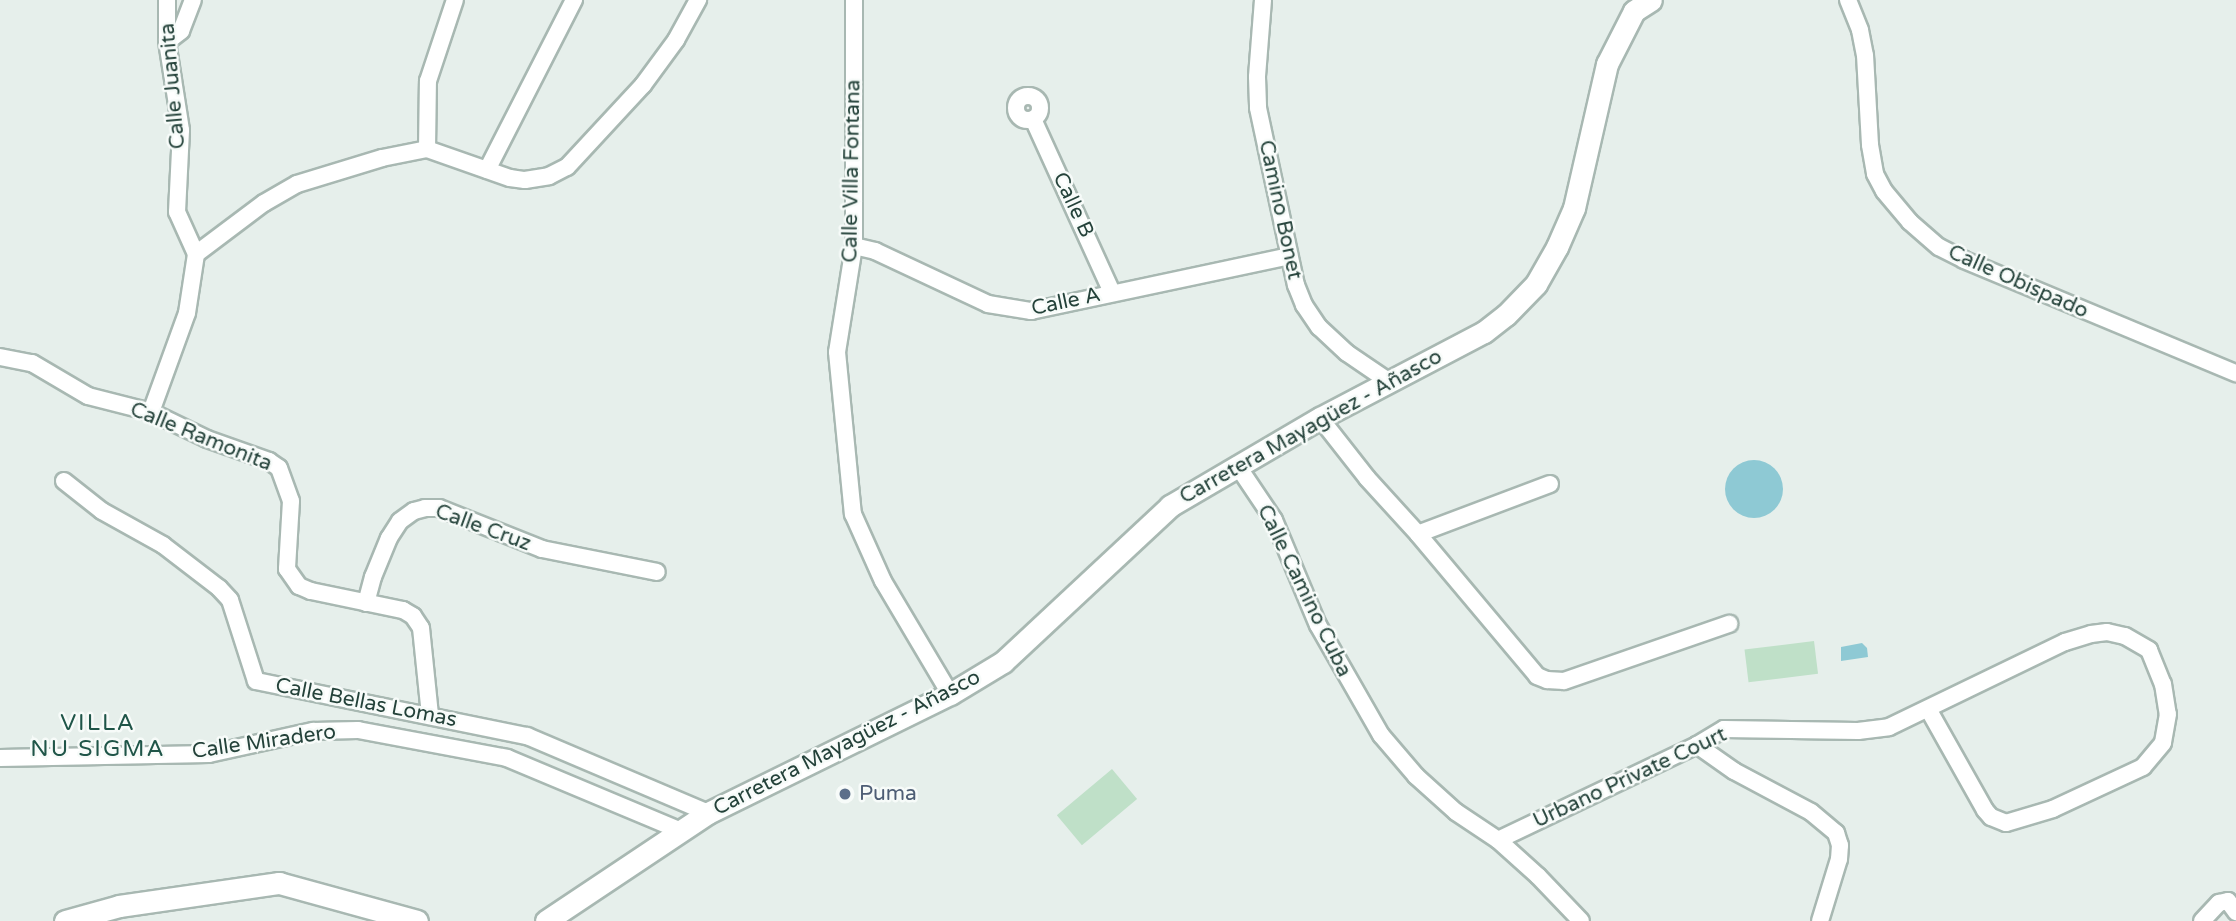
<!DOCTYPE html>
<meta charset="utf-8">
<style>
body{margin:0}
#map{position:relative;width:2236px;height:921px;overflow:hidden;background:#e6efeb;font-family:"Varela Round",sans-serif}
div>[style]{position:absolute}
.green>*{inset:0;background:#bfe0c8;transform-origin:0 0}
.water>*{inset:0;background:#8ec9d4}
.round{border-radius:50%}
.roads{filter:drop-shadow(2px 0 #a8b8b2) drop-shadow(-2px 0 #a8b8b2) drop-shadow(0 2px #a8b8b2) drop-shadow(0 -2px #a8b8b2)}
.street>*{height:16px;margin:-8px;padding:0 8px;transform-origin:8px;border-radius:8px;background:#fff}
.street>.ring{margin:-8px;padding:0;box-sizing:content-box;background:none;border:16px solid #fff;border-radius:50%}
.secondary>*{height:21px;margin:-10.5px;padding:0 10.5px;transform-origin:10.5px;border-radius:10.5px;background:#fff}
.dots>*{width:19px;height:19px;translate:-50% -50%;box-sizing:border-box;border:4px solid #f7fbf9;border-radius:50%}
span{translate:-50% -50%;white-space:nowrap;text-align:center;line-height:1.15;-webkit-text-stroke:5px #f7fbf9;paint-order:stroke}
.street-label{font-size:21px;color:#24423a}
.service-label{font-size:21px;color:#4e5e75}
.left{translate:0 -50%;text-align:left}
.neighbourhood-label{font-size:23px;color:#1f5548;letter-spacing:2px}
</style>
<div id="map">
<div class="green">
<div style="left:1814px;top:641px;width:33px;height:70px;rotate:83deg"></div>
<div style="left:1112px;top:769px;width:39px;height:72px;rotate:50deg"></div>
</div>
<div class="water">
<div class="round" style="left:1725px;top:460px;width:58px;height:58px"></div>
<div style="clip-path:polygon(1862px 643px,1867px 648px,1868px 657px,1841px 661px,1841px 647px)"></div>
</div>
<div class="roads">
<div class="street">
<div style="left:854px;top:0;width:246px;rotate:90deg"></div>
<div style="left:854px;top:246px;width:107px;rotate:99.1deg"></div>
<div style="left:837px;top:352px;width:163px;rotate:84.4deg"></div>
<div style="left:853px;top:514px;width:73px;rotate:65.9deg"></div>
<div style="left:883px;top:581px;width:131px;rotate:59.3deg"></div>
<div style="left:1263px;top:0;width:77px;rotate:94.5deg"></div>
<div style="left:1257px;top:77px;width:31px;rotate:88deg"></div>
<div style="left:1258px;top:108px;width:181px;rotate:77.9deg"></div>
<div style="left:1296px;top:285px;width:22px;rotate:68deg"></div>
<div style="left:1304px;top:305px;width:27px;rotate:56deg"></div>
<div style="left:1319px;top:327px;width:38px;rotate:43deg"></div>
<div style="left:1347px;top:353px;width:50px;rotate:34.3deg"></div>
<div style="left:1848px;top:0;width:32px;rotate:68deg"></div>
<div style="left:1860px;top:30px;width:25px;rotate:79deg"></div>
<div style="left:1865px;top:55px;width:90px;rotate:86.8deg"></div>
<div style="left:1870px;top:145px;width:29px;rotate:80deg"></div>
<div style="left:1875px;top:174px;width:19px;rotate:62deg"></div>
<div style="left:1884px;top:191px;width:40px;rotate:50deg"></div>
<div style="left:1910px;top:222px;width:38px;rotate:41deg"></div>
<div style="left:1939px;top:247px;width:28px;rotate:27deg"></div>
<div style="left:1964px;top:260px;width:295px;rotate:22.6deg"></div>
<div style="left:167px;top:42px;width:18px;rotate:-38deg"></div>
<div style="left:181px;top:31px;width:33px;rotate:-69deg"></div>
<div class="ring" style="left:1016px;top:96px;width:8px;height:8px"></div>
<div style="left:1033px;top:119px;width:190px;rotate:65.5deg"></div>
<div style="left:427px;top:149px;width:68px;rotate:-89.2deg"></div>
<div style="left:428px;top:81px;width:85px;rotate:-71.6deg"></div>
<div style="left:487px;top:170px;width:191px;rotate:-62.9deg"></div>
<div style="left:854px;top:246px;width:22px;rotate:13deg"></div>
<div style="left:875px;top:251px;width:125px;rotate:25.1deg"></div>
<div style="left:988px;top:304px;width:44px;rotate:9.2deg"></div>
<div style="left:1031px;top:311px;width:264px;rotate:-12deg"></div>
<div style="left:196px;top:254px;width:85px;rotate:-36.9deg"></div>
<div style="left:264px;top:203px;width:38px;rotate:-30deg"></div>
<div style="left:297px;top:184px;width:89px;rotate:-17deg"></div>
<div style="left:382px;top:158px;width:46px;rotate:-11.3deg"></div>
<div style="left:427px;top:149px;width:88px;rotate:19.3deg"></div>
<div style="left:510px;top:178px;width:15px;rotate:8deg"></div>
<div style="left:525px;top:180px;width:24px;rotate:-9deg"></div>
<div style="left:549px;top:176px;width:20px;rotate:-27deg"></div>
<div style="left:567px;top:167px;width:112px;rotate:-47.2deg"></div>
<div style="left:643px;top:85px;width:56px;rotate:-53.7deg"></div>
<div style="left:676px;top:40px;width:46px;rotate:-61.2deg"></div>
<div style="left:0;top:357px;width:33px;rotate:11deg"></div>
<div style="left:32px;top:363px;width:65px;rotate:30.5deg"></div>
<div style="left:88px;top:396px;width:65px;rotate:14.3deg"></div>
<div style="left:151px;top:412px;width:62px;rotate:25.7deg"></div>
<div style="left:207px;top:439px;width:66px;rotate:19.5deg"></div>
<div style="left:269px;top:461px;width:12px;rotate:35deg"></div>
<div style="left:279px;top:468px;width:35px;rotate:70deg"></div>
<div style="left:291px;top:501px;width:68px;rotate:93.4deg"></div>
<div style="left:287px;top:569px;width:21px;rotate:55deg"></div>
<div style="left:299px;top:586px;width:13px;rotate:23deg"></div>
<div style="left:311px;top:591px;width:94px;rotate:11.7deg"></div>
<div style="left:403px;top:610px;width:12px;rotate:31deg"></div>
<div style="left:413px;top:616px;width:14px;rotate:56deg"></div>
<div style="left:421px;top:628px;width:87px;rotate:84.1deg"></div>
<div style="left:151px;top:412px;width:105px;rotate:-70deg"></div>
<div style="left:187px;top:313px;width:60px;rotate:-81.3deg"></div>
<div style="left:196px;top:254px;width:46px;rotate:-114.3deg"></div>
<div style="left:177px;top:212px;width:82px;rotate:-87.2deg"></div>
<div style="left:181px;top:130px;width:89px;rotate:-99deg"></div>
<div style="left:167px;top:42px;width:42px;rotate:-90deg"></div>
<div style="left:1320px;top:418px;width:76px;rotate:51.9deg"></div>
<div style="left:1367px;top:478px;width:76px;rotate:47.7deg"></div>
<div style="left:1237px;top:465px;width:66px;rotate:56.1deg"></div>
<div style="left:1274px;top:520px;width:114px;rotate:67.3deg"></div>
<div style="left:1318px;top:625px;width:127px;rotate:60.2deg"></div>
<div style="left:1381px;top:735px;width:54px;rotate:49.5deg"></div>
<div style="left:1416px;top:776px;width:54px;rotate:42deg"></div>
<div style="left:1456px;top:812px;width:50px;rotate:33.7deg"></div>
<div style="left:1498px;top:840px;width:54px;rotate:42deg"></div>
<div style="left:1538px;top:876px;width:62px;rotate:46.3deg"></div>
<div style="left:64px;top:481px;width:48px;rotate:38.3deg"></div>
<div style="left:102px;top:511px;width:70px;rotate:29.1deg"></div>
<div style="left:163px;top:545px;width:71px;rotate:37.5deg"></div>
<div style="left:219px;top:588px;width:16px;rotate:47deg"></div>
<div style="left:230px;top:600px;width:85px;rotate:72.2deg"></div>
<div style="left:256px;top:681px;width:277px;rotate:11.5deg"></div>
<div style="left:527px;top:736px;width:197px;rotate:23deg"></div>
<div style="left:1550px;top:484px;width:141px;rotate:159.3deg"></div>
<div style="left:1418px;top:534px;width:185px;rotate:50deg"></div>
<div style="left:1537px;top:676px;width:11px;rotate:22deg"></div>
<div style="left:1547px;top:680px;width:17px;rotate:3deg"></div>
<div style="left:1564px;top:681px;width:175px;rotate:-19.1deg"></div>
<div style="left:366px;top:603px;width:27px;rotate:-75deg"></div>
<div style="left:373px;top:577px;width:42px;rotate:-67.7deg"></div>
<div style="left:389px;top:538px;width:20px;rotate:-57deg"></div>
<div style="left:400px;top:521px;width:17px;rotate:-36deg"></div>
<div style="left:414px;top:511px;width:11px;rotate:-15deg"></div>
<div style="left:425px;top:508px;width:14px"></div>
<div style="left:439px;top:508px;width:111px;rotate:21.7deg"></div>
<div style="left:542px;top:549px;width:117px;rotate:11.3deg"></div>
<div style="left:1697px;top:745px;width:45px;rotate:35.1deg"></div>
<div style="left:1734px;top:771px;width:87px;rotate:28deg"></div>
<div style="left:1811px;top:812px;width:33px;rotate:40deg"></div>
<div style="left:1836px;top:833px;width:13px;rotate:72deg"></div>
<div style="left:1840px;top:845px;width:14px;rotate:94deg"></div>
<div style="left:1839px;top:859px;width:65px;rotate:107deg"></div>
<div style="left:0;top:758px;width:209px;rotate:-1.1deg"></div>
<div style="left:209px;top:754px;width:107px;rotate:-12.5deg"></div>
<div style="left:313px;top:731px;width:45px;rotate:-1.3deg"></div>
<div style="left:358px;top:730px;width:152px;rotate:10.6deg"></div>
<div style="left:507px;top:758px;width:186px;rotate:22.7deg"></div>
<div style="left:1498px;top:840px;width:221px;rotate:-25.5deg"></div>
<div style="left:1697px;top:745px;width:31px;rotate:-31deg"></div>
<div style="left:1724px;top:729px;width:134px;rotate:0.9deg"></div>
<div style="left:1858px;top:731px;width:31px;rotate:-7deg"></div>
<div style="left:1889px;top:727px;width:195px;rotate:-25.8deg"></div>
<div style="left:2065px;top:642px;width:27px;rotate:-17deg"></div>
<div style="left:2091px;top:634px;width:16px;rotate:-7deg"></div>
<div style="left:2107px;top:632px;width:18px;rotate:13deg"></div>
<div style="left:2125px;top:636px;width:28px;rotate:30deg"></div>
<div style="left:2149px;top:650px;width:37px;rotate:68deg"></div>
<div style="left:2163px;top:684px;width:30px;rotate:81deg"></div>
<div style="left:2168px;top:714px;width:29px;rotate:100deg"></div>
<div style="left:2163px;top:743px;width:31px;rotate:130deg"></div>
<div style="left:2143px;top:767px;width:99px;rotate:155deg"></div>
<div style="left:2053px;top:809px;width:49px;rotate:163.4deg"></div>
<div style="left:2006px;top:823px;width:16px;rotate:-158deg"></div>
<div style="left:1991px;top:817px;width:9px;rotate:-131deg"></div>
<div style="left:1985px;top:810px;width:116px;rotate:-119.4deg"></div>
<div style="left:2202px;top:921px;width:25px;rotate:-47deg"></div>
<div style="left:2219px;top:903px;width:9px;rotate:-13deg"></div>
<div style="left:2228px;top:901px;width:14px;rotate:54deg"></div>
</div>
<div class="secondary">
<div style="left:65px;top:921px;width:56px;rotate:-15.5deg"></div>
<div style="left:119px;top:906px;width:162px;rotate:-8.2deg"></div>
<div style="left:279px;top:883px;width:143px;rotate:15.4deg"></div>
<div style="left:546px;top:921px;width:195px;rotate:-33.7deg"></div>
<div style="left:708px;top:813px;width:270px;rotate:-26.2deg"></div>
<div style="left:950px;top:694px;width:62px;rotate:-31.1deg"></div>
<div style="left:1003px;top:662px;width:229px;rotate:-43deg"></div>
<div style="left:1170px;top:506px;width:174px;rotate:-30.4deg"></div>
<div style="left:1320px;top:418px;width:185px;rotate:-27.7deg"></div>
<div style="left:1484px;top:332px;width:28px;rotate:-38deg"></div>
<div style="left:1506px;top:315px;width:43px;rotate:-45.9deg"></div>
<div style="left:1536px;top:284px;width:43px;rotate:-60.4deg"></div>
<div style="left:1557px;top:247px;width:43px;rotate:-66.4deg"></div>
<div style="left:1574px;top:208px;width:148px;rotate:-77.1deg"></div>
<div style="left:1607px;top:64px;width:59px;rotate:-63deg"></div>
<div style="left:1634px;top:11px;width:20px;rotate:-33deg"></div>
</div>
</div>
<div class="dots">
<div style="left:845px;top:794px;background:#5c6f8a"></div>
</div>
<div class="street-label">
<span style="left:173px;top:86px;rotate:-95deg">Calle Juanita</span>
<span style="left:852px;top:171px;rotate:-89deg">Calle Villa Fontana</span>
<span style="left:1073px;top:205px;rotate:65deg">Calle B</span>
<span style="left:1280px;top:210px;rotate:78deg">Camino Bonet</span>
<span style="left:2018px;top:282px;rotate:24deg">Calle Obispado</span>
<span style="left:1066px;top:302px;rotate:-12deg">Calle A</span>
<span style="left:1311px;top:427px;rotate:-29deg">Carretera Mayagüez - Añasco</span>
<span style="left:201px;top:437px;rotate:22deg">Calle Ramonita</span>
<span style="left:483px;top:528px;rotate:20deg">Calle Cruz</span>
<span style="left:1304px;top:591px;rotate:64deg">Calle Camino Cuba</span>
<span style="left:366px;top:703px;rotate:11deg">Calle Bellas Lomas</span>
<span style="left:264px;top:742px;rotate:-8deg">Calle Miradero</span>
<span style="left:847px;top:743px;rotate:-27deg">Carretera Mayagüez - Añasco</span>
<span style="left:1630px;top:778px;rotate:-25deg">Urbano Private Court</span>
</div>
<div class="service-label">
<span class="left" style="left:859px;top:794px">Puma</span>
</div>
<div class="neighbourhood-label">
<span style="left:98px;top:736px">VILLA<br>NU SIGMA</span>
</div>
</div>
